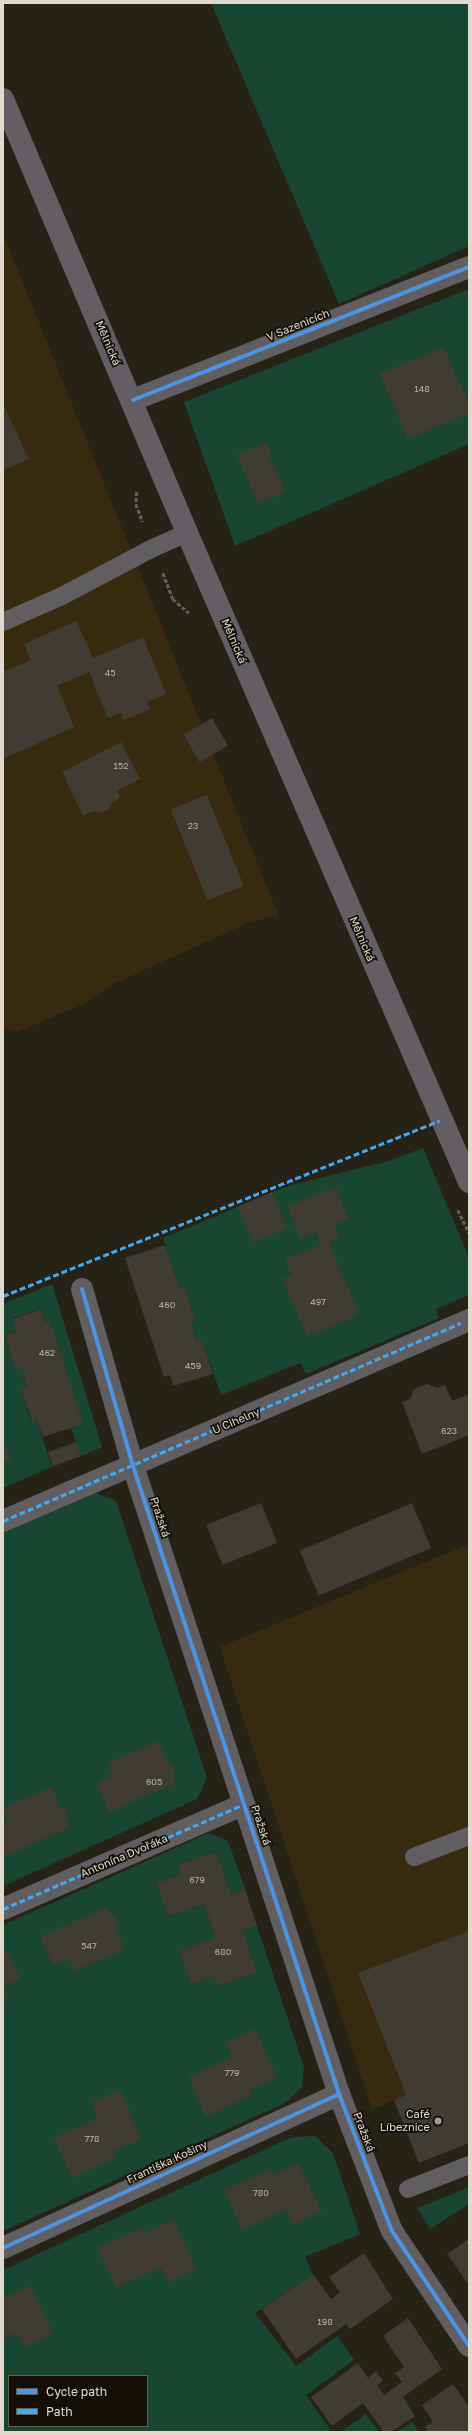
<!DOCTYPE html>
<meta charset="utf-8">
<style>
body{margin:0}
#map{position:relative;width:472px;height:2435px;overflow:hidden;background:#272216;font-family:"Golos Text",sans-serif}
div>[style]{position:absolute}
.built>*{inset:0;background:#362b0e}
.green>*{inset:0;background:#194633}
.building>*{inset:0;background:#413c33;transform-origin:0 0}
.path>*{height:2.5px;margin-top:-1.25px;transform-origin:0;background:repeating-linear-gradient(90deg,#635f60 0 4px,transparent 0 6px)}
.lane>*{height:18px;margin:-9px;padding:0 9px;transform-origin:9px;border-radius:9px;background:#615e62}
.street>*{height:22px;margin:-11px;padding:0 11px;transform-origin:11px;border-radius:11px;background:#615e62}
.secondary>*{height:22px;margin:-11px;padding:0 11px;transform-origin:11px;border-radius:11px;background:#635e63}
.quiet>*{height:3px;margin-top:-1.5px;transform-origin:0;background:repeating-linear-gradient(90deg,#3fa9f5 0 6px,transparent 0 9px)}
.cycleway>*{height:4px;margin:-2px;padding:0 2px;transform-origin:2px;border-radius:2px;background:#4d94e3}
.dots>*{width:11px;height:11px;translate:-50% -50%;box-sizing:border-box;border:2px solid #130f06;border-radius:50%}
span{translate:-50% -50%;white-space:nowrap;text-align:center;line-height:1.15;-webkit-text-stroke:3.5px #130f06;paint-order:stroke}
.number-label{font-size:9px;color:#b8b2a6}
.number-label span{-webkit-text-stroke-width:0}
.street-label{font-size:11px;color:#e0dacc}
.poi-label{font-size:11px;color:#e0dacc}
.right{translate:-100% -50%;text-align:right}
.frame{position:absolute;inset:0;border:4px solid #e0dacc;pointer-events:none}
.legend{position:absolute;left:8px;top:2375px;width:140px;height:52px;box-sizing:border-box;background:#130f06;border:1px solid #656055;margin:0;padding:5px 7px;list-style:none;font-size:12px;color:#e0dacc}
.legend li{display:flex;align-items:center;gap:8px;height:20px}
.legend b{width:20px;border:1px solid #656055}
</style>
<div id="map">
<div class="built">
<div style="clip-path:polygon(3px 233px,280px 919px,275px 916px,248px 923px,109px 986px,88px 1002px,17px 1032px,3px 1029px)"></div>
<div style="clip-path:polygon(469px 1544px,469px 1931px,358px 1973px,406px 2095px,372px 2110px,220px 1647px)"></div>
</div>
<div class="green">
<div style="clip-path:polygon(211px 3px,469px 3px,469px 246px,339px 304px)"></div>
<div style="clip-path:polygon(469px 289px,469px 444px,235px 546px,184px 402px)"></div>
<div style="clip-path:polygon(423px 1148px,469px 1258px,469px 1295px,436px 1309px,439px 1318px,306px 1374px,300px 1363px,221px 1395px,202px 1340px,196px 1341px,191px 1323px,196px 1321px,185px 1288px,180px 1289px,163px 1238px,240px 1206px,253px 1242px,287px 1228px,272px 1192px,291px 1185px,389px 1161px)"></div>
<div style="clip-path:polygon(52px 1284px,102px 1447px,81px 1456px,71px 1428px,82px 1424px,50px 1321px,45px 1322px,41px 1309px,12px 1318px,16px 1332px,5px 1336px,15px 1369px,21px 1367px,27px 1386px,21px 1388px,31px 1421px,37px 1420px,51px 1465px,65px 1461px,3px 1488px,3px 1304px)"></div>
<div style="clip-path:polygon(96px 1493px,116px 1501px,207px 1778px,197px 1799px,3px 1886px,3px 1533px)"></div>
<div style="clip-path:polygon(209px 1833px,228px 1841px,245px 1889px,231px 1894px,216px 1852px,178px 1865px,181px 1875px,156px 1883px,168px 1916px,204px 1904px,210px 1921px,215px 1938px,179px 1951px,191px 1984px,215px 1976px,219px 1986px,257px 1973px,243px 1930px,257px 1926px,304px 2067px,302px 2087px,285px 2103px,3px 2231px,3px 1925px)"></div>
<div style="clip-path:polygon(evenodd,315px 2136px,333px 2153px,360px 2234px,305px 2257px,313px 2274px,255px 2313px,296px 2366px,337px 2336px,354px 2360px,306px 2395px,332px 2432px,3px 2432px,3px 2270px,292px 2137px,315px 2136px,9px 2376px,147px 2376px,147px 2426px,9px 2426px,9px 2376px)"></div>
<div style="clip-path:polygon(469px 2187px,469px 2204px,430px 2229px,417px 2208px)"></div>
<div style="clip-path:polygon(366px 2414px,379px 2432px,340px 2432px)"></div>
<div style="clip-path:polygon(413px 2422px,419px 2432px,396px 2432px)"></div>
</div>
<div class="building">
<div style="clip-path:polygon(444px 347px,469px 405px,469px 413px,408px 439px,380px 374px)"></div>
<div style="clip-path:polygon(3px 404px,29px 459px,3px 470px)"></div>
<div style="clip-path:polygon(266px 442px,271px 454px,269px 455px,286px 492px,258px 504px,237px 455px)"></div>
<div style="clip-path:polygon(76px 621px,93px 658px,143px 637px,166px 694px,147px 702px,150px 709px,124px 720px,121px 713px,108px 718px,89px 672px,57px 686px,74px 727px,3px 759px,3px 672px,31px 660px,24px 644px)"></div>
<div style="left:212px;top:718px;width:32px;height:33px;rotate:60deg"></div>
<div style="clip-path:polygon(121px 742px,140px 779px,117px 791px,120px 798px,111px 803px,108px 810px,101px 813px,94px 811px,83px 816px,62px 772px)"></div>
<div style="left:207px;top:795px;width:98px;height:39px;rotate:68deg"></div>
<div style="clip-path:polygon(336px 1187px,349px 1219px,334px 1225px,339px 1237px,329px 1242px,359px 1315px,307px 1336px,283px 1279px,292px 1276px,285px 1259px,321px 1245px,316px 1232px,300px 1239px,287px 1206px)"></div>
<div style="left:272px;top:1192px;width:39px;height:37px;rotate:67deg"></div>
<div style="clip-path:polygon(165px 1245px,180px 1289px,185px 1288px,196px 1321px,191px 1323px,196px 1341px,202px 1340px,213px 1374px,173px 1386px,170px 1375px,164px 1377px,125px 1258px)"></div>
<div style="clip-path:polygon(41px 1309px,45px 1322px,50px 1321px,83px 1424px,43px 1437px,37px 1420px,32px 1421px,21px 1388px,27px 1386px,21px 1367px,15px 1369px,5px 1335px,16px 1332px,12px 1319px)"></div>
<div style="clip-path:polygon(427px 1384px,437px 1388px,445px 1385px,452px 1401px,469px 1394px,469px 1435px,422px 1454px,402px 1402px,410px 1399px,414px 1389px)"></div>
<div style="clip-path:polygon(3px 1442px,11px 1460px,3px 1463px)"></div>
<div style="left:76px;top:1442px;width:15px;height:30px;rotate:70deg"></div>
<div style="left:261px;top:1503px;width:43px;height:59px;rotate:68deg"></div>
<div style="left:412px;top:1503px;width:49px;height:122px;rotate:67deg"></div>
<div style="clip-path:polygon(158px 1741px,167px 1762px,172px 1764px,176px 1771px,173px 1777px,176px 1783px,109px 1812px,97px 1783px,113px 1776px,108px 1763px)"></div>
<div style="clip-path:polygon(52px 1787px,60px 1807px,66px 1809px,69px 1828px,3px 1857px,3px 1823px,8px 1821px,3px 1808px)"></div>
<div style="clip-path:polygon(216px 1852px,231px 1894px,245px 1889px,257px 1926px,243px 1930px,257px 1973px,218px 1986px,215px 1976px,191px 1984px,179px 1951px,215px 1938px,210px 1921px,204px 1904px,168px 1916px,156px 1883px,181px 1875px,178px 1865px)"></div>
<div style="clip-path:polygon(106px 1907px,109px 1913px,115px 1915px,118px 1922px,115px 1928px,125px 1949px,75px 1971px,69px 1958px,53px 1965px,40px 1937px)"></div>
<div style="clip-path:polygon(469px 1931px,469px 2143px,419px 2163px,394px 2100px,406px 2095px,358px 1973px)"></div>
<div style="clip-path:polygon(7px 1951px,20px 1979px,3px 1987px,9px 2000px,3px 2002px,3px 1953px)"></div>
<div style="clip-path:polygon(255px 2029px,277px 2078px,249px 2090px,252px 2096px,206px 2116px,189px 2077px,232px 2056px,226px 2042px)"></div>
<div style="clip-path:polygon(120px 2090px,142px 2139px,114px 2152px,117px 2157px,72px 2178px,54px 2138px,98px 2118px,92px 2103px)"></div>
<div style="clip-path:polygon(299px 2163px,322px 2212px,293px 2225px,286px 2210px,242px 2230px,224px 2190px,271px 2169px,274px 2174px)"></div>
<div style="clip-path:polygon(174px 2220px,196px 2269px,168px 2282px,161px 2267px,116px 2287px,98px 2248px,143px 2227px,145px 2233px)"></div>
<div style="clip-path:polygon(469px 2239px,469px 2285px,447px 2254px)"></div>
<div style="clip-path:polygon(364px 2253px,393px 2299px,350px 2329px,346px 2324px,296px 2359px,262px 2309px,313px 2274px,331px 2299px,340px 2292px,329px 2277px)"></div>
<div style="clip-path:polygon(30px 2286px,53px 2334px,24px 2347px,17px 2333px,3px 2339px,3px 2298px)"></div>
<div style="clip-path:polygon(408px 2318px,442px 2369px,403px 2397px,415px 2416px,391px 2432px,384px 2432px,363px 2403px,332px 2426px,311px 2397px,358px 2363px,368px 2378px,376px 2371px,383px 2381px,377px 2385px,384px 2395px,402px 2382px,395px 2373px,404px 2367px,383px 2336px)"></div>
<div style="clip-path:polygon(453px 2384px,469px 2407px,469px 2432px,428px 2432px,425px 2427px,433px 2422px,422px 2405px)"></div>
</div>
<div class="path">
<div style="left:137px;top:492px;width:12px;rotate:95deg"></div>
<div style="left:136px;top:504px;width:19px;rotate:69deg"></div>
<div style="left:163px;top:573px;width:28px;rotate:69deg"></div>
<div style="left:173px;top:599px;width:21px;rotate:41deg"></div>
<div style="left:458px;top:1210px;width:25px;rotate:64deg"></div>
</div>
<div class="lane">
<div style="left:3px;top:622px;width:62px;rotate:-23.7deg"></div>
<div style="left:60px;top:597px;width:105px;rotate:-27.8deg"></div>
<div style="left:153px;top:548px;width:37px;rotate:-24deg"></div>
<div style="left:414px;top:1857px;width:59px;rotate:-20.9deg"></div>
<div style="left:408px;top:2189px;width:66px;rotate:-21.5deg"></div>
</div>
<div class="street">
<div style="left:133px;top:400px;width:361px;rotate:-21.6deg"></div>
<div style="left:82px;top:1289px;width:184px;rotate:73.9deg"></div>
<div style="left:133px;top:1466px;width:661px;rotate:71.84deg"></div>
<div style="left:339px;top:2094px;width:147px;rotate:68.9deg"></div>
<div style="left:392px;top:2231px;width:138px;rotate:56.2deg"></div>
<div style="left:3px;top:1521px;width:508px;rotate:-23.33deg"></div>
<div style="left:3px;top:1909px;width:263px;rotate:-23.5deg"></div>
<div style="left:3px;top:2248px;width:370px;rotate:-24.6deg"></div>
</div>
<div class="secondary">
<div style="left:3px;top:99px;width:471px;rotate:67deg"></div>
<div style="left:187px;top:533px;width:708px;rotate:66.51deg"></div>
</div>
<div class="quiet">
<div style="left:3px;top:1296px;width:471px;rotate:-21.9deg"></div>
<div style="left:3px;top:1521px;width:499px;rotate:-23.4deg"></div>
<div style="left:3px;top:1909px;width:263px;rotate:-23.5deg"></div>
</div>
<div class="cycleway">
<div style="left:133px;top:400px;width:361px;rotate:-21.6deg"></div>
<div style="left:82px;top:1289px;width:184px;rotate:73.9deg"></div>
<div style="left:133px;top:1466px;width:661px;rotate:71.84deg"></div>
<div style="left:339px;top:2094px;width:147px;rotate:68.9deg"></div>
<div style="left:392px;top:2231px;width:138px;rotate:56.2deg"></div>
<div style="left:3px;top:2248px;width:370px;rotate:-24.6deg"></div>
</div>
<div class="dots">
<div style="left:438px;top:2121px;background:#9f9a8c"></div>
</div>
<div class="number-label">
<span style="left:422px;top:389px">148</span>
<span style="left:110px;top:673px">45</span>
<span style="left:121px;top:766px">152</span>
<span style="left:193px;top:826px">23</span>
<span style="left:318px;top:1302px">497</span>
<span style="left:167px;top:1305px">460</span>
<span style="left:47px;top:1353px">462</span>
<span style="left:193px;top:1366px">459</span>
<span style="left:449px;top:1431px">623</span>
<span style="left:154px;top:1782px">605</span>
<span style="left:197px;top:1880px">679</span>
<span style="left:89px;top:1946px">547</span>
<span style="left:223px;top:1952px">680</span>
<span style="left:232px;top:2073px">779</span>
<span style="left:92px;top:2139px">778</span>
<span style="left:261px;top:2193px">780</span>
<span style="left:325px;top:2322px">198</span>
</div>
<div class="street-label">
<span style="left:298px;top:325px;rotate:-22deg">V Sazenicích</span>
<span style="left:108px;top:343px;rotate:67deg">Mělnická</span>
<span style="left:234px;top:641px;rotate:67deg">Mělnická</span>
<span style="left:362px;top:939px;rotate:67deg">Mělnická</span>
<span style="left:236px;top:1421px;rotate:-23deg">U Cihelny</span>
<span style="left:160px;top:1517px;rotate:72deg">Pražská</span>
<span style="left:261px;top:1825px;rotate:72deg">Pražská</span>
<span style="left:124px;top:1856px;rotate:-23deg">Antonína Dvořáka</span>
<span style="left:364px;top:2132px;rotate:69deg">Pražská</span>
<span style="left:167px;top:2162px;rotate:-25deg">Františka Košiny</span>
</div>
<div class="poi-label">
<span class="right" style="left:430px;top:2121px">Café<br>Líbeznice</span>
</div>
<div class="frame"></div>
<ul class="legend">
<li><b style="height:5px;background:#4d94e3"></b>Cycle path</li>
<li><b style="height:5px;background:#3fa9f5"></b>Path</li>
</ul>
</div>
